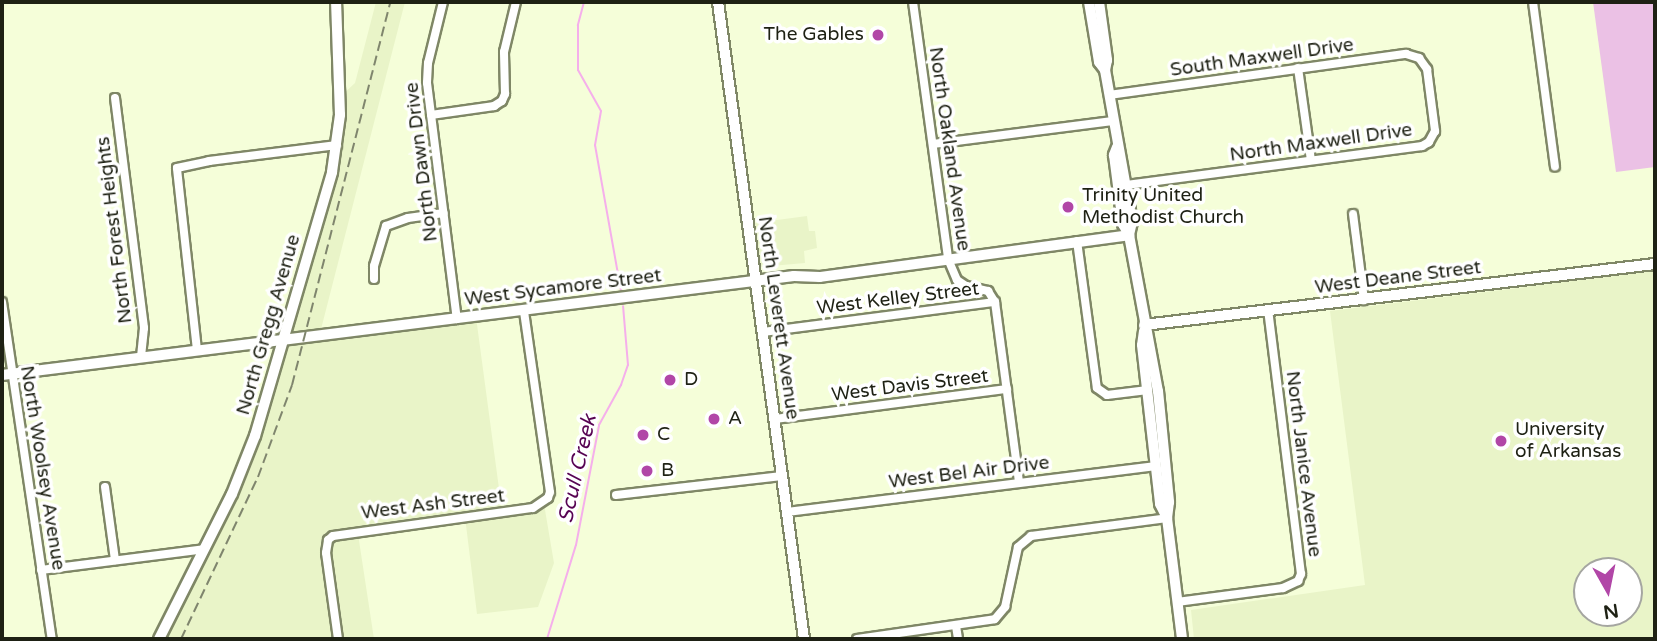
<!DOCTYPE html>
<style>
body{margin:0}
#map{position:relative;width:1657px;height:641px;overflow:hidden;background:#f5fed9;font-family:"Varela Round",sans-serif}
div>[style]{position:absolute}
.built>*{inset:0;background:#e9f4c8}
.green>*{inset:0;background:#ebc1e5}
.stream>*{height:2px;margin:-1px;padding:0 1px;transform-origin:1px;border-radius:1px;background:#f5afeb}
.roads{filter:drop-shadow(2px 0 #7f8766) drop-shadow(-2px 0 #7f8766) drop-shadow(0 2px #7f8766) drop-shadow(0 -2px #7f8766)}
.minor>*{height:8px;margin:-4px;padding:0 4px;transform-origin:4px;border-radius:4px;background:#fff}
.tertiary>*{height:10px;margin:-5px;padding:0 5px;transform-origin:5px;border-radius:5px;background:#fff}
.secondary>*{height:10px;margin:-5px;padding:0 5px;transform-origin:5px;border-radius:5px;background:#fff}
.rail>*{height:2px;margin-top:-1px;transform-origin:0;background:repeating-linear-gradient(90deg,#7f856d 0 10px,transparent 0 15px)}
.dots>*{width:19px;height:19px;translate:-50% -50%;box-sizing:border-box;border:4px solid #fff;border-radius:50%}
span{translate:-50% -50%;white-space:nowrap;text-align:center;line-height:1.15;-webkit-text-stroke:7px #fff;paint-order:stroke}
.poi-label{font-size:19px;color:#1e2114}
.right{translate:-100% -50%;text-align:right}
.left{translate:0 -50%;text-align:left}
.street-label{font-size:19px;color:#1e2114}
.water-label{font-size:21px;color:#570352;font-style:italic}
.frame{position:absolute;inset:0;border:4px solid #1e2114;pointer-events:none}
.north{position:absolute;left:1573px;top:557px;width:70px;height:70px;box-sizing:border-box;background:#fff;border:2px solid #a5a6a1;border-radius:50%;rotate:171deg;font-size:19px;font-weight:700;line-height:28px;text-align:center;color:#1e2114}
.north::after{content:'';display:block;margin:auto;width:24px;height:32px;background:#b146a7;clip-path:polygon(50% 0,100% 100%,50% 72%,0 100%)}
</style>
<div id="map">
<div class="built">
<div style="clip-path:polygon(376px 2px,405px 2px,319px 337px,476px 317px,500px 496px,504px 496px,506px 511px,544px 504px,554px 563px,538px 607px,477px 614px,465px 517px,358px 534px,374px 639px,159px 639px,232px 494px,332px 172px,340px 97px,355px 83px)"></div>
<div style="clip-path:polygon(807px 216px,809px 231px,815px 231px,817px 248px,804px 251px,805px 263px,760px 267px,754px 223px)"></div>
<div style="clip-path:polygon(evenodd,1655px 271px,1655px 639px,1194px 639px,1191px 610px,1365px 585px,1330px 311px,1655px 271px,1587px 571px,1629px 571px,1629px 613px,1587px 613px,1587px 571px)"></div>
</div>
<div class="green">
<div style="clip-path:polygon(1593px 2px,1655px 2px,1655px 167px,1616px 172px)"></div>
</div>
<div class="stream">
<div style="left:584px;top:2px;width:24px;rotate:105deg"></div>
<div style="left:578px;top:25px;width:45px;rotate:90deg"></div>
<div style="left:578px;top:70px;width:47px;rotate:60.7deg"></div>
<div style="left:601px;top:111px;width:35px;rotate:100deg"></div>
<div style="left:595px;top:145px;width:148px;rotate:79.9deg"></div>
<div style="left:547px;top:639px;width:98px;rotate:-72.9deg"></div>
<div style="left:576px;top:545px;width:122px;rotate:-79.1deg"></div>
<div style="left:599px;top:425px;width:46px;rotate:-61.2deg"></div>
<div style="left:621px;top:385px;width:21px;rotate:-71deg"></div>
<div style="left:628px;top:365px;width:59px;rotate:-94.8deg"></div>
</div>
<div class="roads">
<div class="minor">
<div style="left:443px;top:2px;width:63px;rotate:103.8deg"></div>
<div style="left:428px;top:63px;width:20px;rotate:93deg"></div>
<div style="left:427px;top:83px;width:238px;rotate:82.8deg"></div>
<div style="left:913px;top:2px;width:259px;rotate:82.2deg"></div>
<div style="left:948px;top:259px;width:23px;rotate:67deg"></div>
<div style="left:957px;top:280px;width:11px;rotate:34deg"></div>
<div style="left:966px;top:286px;width:23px;rotate:13deg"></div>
<div style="left:988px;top:291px;width:13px;rotate:58deg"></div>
<div style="left:995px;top:302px;width:182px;rotate:82.4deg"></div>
<div style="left:1533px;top:2px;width:166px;rotate:82.4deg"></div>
<div style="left:1298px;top:68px;width:93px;rotate:82deg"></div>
<div style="left:1109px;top:95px;width:300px;rotate:-7.9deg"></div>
<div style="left:1406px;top:54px;width:14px;rotate:17deg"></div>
<div style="left:1419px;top:58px;width:14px;rotate:54deg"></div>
<div style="left:1427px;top:69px;width:63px;rotate:82.6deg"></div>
<div style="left:1435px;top:131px;width:13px;rotate:119deg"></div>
<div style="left:1429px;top:142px;width:8px;rotate:150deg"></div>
<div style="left:1422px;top:146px;width:298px;rotate:172.5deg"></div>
<div style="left:115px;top:98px;width:232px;rotate:82.8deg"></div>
<div style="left:144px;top:328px;width:30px;rotate:96deg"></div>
<div style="left:431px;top:115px;width:64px;rotate:-8.1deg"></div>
<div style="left:494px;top:106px;width:9px;rotate:-32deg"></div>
<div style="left:502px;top:101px;width:8px;rotate:-67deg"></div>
<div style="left:505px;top:94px;width:42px;rotate:-91.4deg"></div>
<div style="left:504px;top:52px;width:51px;rotate:-76.5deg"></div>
<div style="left:933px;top:144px;width:181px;rotate:-7.3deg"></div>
<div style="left:1353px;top:214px;width:87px;rotate:82.7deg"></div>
<div style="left:1077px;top:241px;width:148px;rotate:82.3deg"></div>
<div style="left:1097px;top:388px;width:12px;rotate:35deg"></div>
<div style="left:1107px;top:395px;width:41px;rotate:-7deg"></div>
<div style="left:374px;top:279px;width:13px;rotate:-90deg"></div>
<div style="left:374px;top:266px;width:42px;rotate:-73.3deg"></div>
<div style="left:386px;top:226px;width:23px;rotate:-20deg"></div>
<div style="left:408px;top:218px;width:36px;rotate:-8deg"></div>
<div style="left:2px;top:302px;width:341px;rotate:81.6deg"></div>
<div style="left:763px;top:332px;width:234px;rotate:-7.4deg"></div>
<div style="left:197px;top:350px;width:183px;rotate:-96.3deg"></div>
<div style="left:177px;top:168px;width:33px;rotate:-12deg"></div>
<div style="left:209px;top:161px;width:129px;rotate:-7.1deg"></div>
<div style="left:775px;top:419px;width:234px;rotate:-7.4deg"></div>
<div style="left:105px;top:487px;width:74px;rotate:82.2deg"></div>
<div style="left:616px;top:495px;width:167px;rotate:-6.5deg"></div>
<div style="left:787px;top:512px;width:372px;rotate:-7.1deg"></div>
<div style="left:41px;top:570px;width:164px;rotate:-7.3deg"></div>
<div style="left:1177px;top:602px;width:107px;rotate:-7.5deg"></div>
<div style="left:1283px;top:588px;width:17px;rotate:-25deg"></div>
<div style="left:1298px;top:581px;width:8px;rotate:-67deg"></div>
<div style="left:1301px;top:574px;width:266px;rotate:-97.1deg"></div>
<div style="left:956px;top:626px;width:13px;rotate:81deg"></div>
<div style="left:338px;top:639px;width:87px;rotate:-97.9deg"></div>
<div style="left:326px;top:553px;width:13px;rotate:-81deg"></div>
<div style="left:328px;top:540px;width:6px;rotate:-39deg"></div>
<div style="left:333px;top:536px;width:202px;rotate:-8deg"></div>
<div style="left:533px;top:508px;width:18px;rotate:-34deg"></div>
<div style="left:548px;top:498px;width:6px;rotate:-72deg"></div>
<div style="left:550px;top:492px;width:183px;rotate:-98.2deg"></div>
<div style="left:857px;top:639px;width:139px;rotate:-8.2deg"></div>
<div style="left:995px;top:619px;width:16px;rotate:-50deg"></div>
<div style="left:1005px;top:607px;width:61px;rotate:-77.8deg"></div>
<div style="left:1018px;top:547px;width:17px;rotate:-40deg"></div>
<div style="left:1031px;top:536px;width:137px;rotate:-7.5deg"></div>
</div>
<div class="tertiary">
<div style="left:718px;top:2px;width:643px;rotate:82.31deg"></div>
<div style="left:1144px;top:325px;width:515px;rotate:-6.81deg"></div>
<div style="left:2px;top:375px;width:798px;rotate:-7.13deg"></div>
<div style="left:794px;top:276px;width:26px;rotate:2deg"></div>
<div style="left:820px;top:277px;width:312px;rotate:-7.7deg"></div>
</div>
<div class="secondary">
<div style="left:1089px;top:2px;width:61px;rotate:80.5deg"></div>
<div style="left:1099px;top:62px;width:10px;rotate:53deg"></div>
<div style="left:1099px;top:2px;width:59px;rotate:82.1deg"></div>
<div style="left:1107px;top:60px;width:10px;rotate:101deg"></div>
<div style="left:1105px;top:70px;width:154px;rotate:79.9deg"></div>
<div style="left:1132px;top:222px;width:13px;rotate:103deg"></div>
<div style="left:1117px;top:147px;width:9px;rotate:111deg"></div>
<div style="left:1114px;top:155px;width:70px;rotate:82.6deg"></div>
<div style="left:1123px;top:224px;width:13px;rotate:61deg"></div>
<div style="left:1129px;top:235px;width:159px;rotate:79.5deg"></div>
<div style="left:1158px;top:391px;width:112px;rotate:84.3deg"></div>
<div style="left:1169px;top:502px;width:16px;rotate:97deg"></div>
<div style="left:1167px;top:518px;width:122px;rotate:82.9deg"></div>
<div style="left:1144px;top:331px;width:14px;rotate:98deg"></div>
<div style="left:1142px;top:345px;width:160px;rotate:83.5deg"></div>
<div style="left:1160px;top:504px;width:16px;rotate:63deg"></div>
<div style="left:159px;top:639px;width:162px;rotate:-63.3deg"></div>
<div style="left:232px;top:494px;width:62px;rotate:-68.4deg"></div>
<div style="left:255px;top:436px;width:275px;rotate:-73.7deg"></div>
<div style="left:332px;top:172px;width:58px;rotate:-82deg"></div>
<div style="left:340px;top:115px;width:113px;rotate:-92deg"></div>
</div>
</div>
<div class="rail">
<div style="left:181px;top:639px;width:179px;rotate:-64.6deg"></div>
<div style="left:258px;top:477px;width:98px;rotate:-69.7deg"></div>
<div style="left:292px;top:385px;width:395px;rotate:-75.6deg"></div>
</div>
<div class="dots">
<div style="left:878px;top:35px;background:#b146a7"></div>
<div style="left:1068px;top:207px;background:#b146a7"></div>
<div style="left:670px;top:380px;background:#b146a7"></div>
<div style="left:714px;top:419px;background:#b146a7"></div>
<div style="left:643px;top:435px;background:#b146a7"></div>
<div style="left:1501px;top:441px;background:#b146a7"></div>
<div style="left:647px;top:471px;background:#b146a7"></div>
</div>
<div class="poi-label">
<span class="right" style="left:864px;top:35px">The Gables</span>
<span class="left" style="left:1082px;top:207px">Trinity United<br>Methodist Church</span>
<span class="left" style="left:684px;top:380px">D</span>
<span class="left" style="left:728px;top:419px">A</span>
<span class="left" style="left:1515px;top:441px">University<br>of Arkansas</span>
<span class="left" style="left:657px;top:435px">C</span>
<span class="left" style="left:661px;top:471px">B</span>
</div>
<div class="street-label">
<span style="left:1262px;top:58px;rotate:-8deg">South Maxwell Drive</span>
<span style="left:1321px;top:143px;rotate:-8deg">North Maxwell Drive</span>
<span style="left:949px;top:149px;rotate:82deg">North Oakland Avenue</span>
<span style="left:422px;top:162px;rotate:-97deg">North Dawn Drive</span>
<span style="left:115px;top:230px;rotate:-97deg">North Forest Heights</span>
<span style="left:1398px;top:278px;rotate:-7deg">West Deane Street</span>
<span style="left:563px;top:288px;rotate:-7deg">West Sycamore Street</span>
<span style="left:898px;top:299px;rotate:-7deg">West Kelley Street</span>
<span style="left:778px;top:318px;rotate:82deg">North Leverett Avenue</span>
<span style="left:269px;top:325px;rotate:-74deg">North Gregg Avenue</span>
<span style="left:910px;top:386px;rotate:-7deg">West Davis Street</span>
<span style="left:1303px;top:464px;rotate:83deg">North Janice Avenue</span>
<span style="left:42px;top:468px;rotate:81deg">North Woolsey Avenue</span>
<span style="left:969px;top:473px;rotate:-7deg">West Bel Air Drive</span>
<span style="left:433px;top:505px;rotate:-7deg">West Ash Street</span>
</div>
<div class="water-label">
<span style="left:578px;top:469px;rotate:-77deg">Scull Creek</span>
</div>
<div class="frame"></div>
<div class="north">N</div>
</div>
